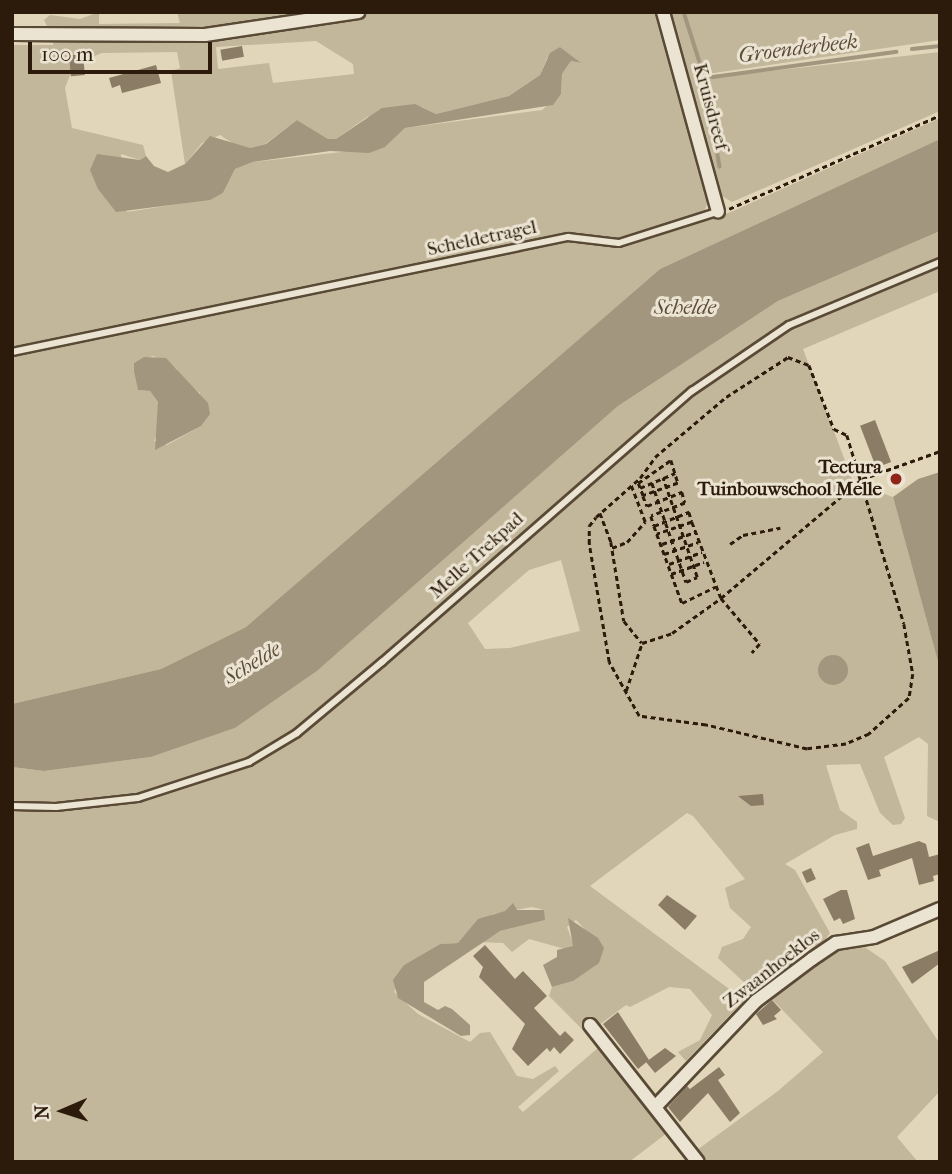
<!DOCTYPE html>
<style>
body{margin:0}
#map{position:relative;width:952px;height:1174px;overflow:hidden;background:#e1d6b9;font-family:"IM FELL French Canon",serif}
div>[style]{position:absolute}
.green>*{inset:0;background:#c2b69b}
.water>*{inset:0;background:#a3967e}
.round{border-radius:50%}
.stream>*{height:3.5px;margin:-1.75px;padding:0 1.75px;transform-origin:1.75px;border-radius:1.75px;background:#a3967e}
.building>*{inset:0;background:#8a7c65;transform-origin:0 0}
.path>*{height:2.5px;margin-top:-1.25px;transform-origin:0;background:repeating-linear-gradient(90deg,#2c1b0b 0 5px,transparent 0 8.5px)}
.roads{filter:drop-shadow(2px 0 #594a36) drop-shadow(-2px 0 #594a36) drop-shadow(0 2px #594a36) drop-shadow(0 -2px #594a36)}
.lane>*{height:6px;margin:-3px;padding:0 3px;transform-origin:3px;border-radius:3px;background:#ece4d2}
.street>*{height:12px;margin:-6px;padding:0 6px;transform-origin:6px;border-radius:6px;background:#ece4d2}
.dots>*{width:19px;height:19px;translate:-50% -50%;box-sizing:border-box;border:4px solid #ece4d2;border-radius:50%}
span{translate:-50% -50%;white-space:nowrap;text-align:center;line-height:1.15;-webkit-text-stroke:6px #ece4d2;paint-order:stroke}
.street-label{font-size:19px;color:#2c1b0b}
.poi-label{font-size:19px;color:#2c1b0b;font-weight:700}
.right{translate:-100% -50%;text-align:right}
.water-label{font-size:21px;color:#5c4c39;font-style:italic}
.frame{position:absolute;inset:0;border:14px solid #2c1b0b;pointer-events:none}
.north{position:absolute;left:28px;top:1076px;width:70px;height:70px;-webkit-text-stroke:5px #ece4d2;paint-order:stroke;rotate:267deg;font-size:19px;font-weight:700;line-height:28px;text-align:center;color:#2c1b0b}
.north::after{content:'';display:block;margin:auto;width:24px;height:32px;background:#2c1b0b;clip-path:polygon(50% 0,100% 100%,50% 72%,0 100%)}
.scale{position:absolute;left:28px;top:42px;width:184px;height:32px;box-sizing:border-box;border:4px solid #2c1b0b;border-top:0;padding-left:9px;font-size:21px;line-height:24px;white-space:nowrap;color:#2c1b0b;-webkit-text-stroke:5px #ece4d2;paint-order:stroke}
</style>
<div id="map">
<div class="green">
<div style="clip-path:polygon(evenodd,99px 12px,99px 24px,180px 23px,177px 12px,940px 12px,940px 40px,707px 74px,709px 78px,940px 52px,940px 111px,732px 202px,722px 196px,695px 106px,684px 113px,709px 197px,703px 216px,615px 241px,574px 233px,558px 235px,12px 347px,12px 45px,53px 45px,55px 31px,49px 30px,44px 20px,50px 15px,80px 19px,99px 12px,316px 41px,353px 64px,354px 74px,273px 83px,269px 63px,218px 69px,216px 47px,316px 41px,99px 12px,560px 47px,580px 63px,571px 61px,562px 74px,561px 94px,542px 110px,405px 128px,385px 147px,253px 162px,235px 169px,223px 193px,210px 199px,127px 212px,121px 154px,140px 160px,146px 156px,143px 145px,72px 128px,65px 88px,74px 64px,102px 53px,177px 52px,180px 68px,171px 71px,185px 164px,202px 143px,220px 135px,238px 147px,250px 148px,265px 144px,297px 120px,328px 139px,336px 139px,367px 117px,422px 107px,436px 114px,509px 96px,540px 75px,547px 58px,560px 47px)"></div>
<div style="clip-path:polygon(evenodd,940px 118px,940px 139px,660px 269px,246px 627px,161px 669px,12px 704px,12px 355px,569px 240px,620px 246px,731px 212px,940px 118px,153px 356px,176px 368px,184px 382px,200px 393px,201px 426px,167px 445px,154px 441px,160px 426px,158px 402px,150px 391px,138px 390px,134px 363px,153px 356px)"></div>
<div style="clip-path:polygon(evenodd,940px 231px,940px 291px,803px 349px,859px 498px,874px 490px,893px 497px,940px 669px,940px 822px,927px 816px,928px 744px,919px 737px,884px 757px,905px 818px,901px 824px,893px 825px,880px 813px,860px 764px,826px 765px,840px 810px,857px 822px,857px 829px,835px 835px,785px 864px,795px 870px,830px 933px,819px 948px,763px 987px,750px 988px,718px 958px,722px 947px,743px 939px,751px 927px,730px 908px,725px 888px,745px 879px,693px 816px,687px 813px,590px 886px,744px 1000px,686px 1061px,678px 1052px,700px 1040px,712px 1015px,690px 989px,669px 987px,630px 1007px,626px 1005px,599px 1025px,595px 1019px,582px 1029px,549px 996px,552px 987px,573px 981px,603px 948px,576px 920px,567px 927px,574px 946px,565px 949px,529px 939px,512px 952px,503px 943px,480px 942px,500px 931px,544px 920px,544px 910px,532px 907px,493px 914px,458px 943px,440px 944px,404px 965px,394px 992px,418px 1014px,470px 1042px,480px 1033px,490px 1032px,517px 1076px,533px 1079px,555px 1066px,559px 1071px,518px 1107px,523px 1112px,598px 1048px,667px 1133px,629px 1162px,12px 1162px,12px 767px,44px 771px,151px 757px,235px 728px,317px 671px,618px 406px,778px 301px,940px 231px,561px 560px,580px 631px,510px 648px,485px 649px,468px 623px,529px 570px,561px 560px)"></div>
<div style="clip-path:polygon(851px 946px,863px 946px,885px 961px,940px 1044px,940px 1091px,897px 1137px,918px 1162px,706px 1162px,697px 1150px,778px 1091px,823px 1052px,769px 996px,835px 950px)"></div>
</div>
<div class="water">
<div style="clip-path:polygon(560px 47px,581px 63px,571px 61px,562px 74px,561px 94px,553px 105px,405px 128px,385px 147px,369px 153px,330px 151px,253px 162px,235px 169px,223px 193px,210px 200px,116px 212px,98px 189px,90px 170px,97px 154px,140px 160px,146px 156px,154px 166px,168px 172px,185px 164px,210px 136px,250px 148px,266px 144px,297px 120px,328px 139px,336px 139px,382px 108px,415px 104px,436px 114px,509px 96px,540px 75px,550px 53px)"></div>
<div style="clip-path:polygon(940px 139px,940px 231px,778px 301px,618px 406px,317px 671px,235px 728px,151px 757px,44px 771px,12px 767px,12px 704px,161px 669px,246px 627px,660px 269px)"></div>
<div style="clip-path:polygon(144px 357px,166px 358px,208px 403px,210px 414px,201px 426px,155px 450px,158px 402px,150px 391px,138px 390px,134px 371px,134px 363px)"></div>
<div style="clip-path:polygon(940px 472px,940px 669px,893px 497px,918px 479px)"></div>
<div class="round" style="left:818px;top:655px;width:30px;height:30px"></div>
<div style="clip-path:polygon(513px 903px,517px 910px,544px 910px,545px 920px,500px 931px,424px 982px,424px 1002px,438px 1010px,445px 1006px,452px 1009px,470px 1025px,470px 1035px,461px 1036px,398px 998px,393px 980px,404px 965px,440px 944px,458px 943px,478px 919px,505px 911px)"></div>
<div style="clip-path:polygon(568px 918px,598px 938px,604px 948px,599px 963px,573px 981px,552px 987px,543px 965px,557px 957px,557px 950px,573px 946px)"></div>
</div>
<div class="stream">
<div style="left:684px;top:12px;width:66px;rotate:72.4deg"></div>
<div style="left:704px;top:75px;width:9px;rotate:13deg"></div>
<div style="left:713px;top:77px;width:185px;rotate:-7.8deg"></div>
<div style="left:912px;top:49px;width:28px;rotate:-6deg"></div>
<div style="left:704px;top:75px;width:93px;rotate:80.1deg"></div>
</div>
<div class="building">
<div style="left:242px;top:46px;width:11px;height:22px;rotate:80deg"></div>
<div style="left:83px;top:54px;width:21px;height:14px;rotate:85deg"></div>
<div style="clip-path:polygon(156px 65px,161px 83px,122px 93px,120px 85px,112px 88px,109px 78px)"></div>
<div style="left:875px;top:420px;width:45px;height:16px;rotate:69deg"></div>
<div style="clip-path:polygon(763px 794px,764px 805px,751px 806px,738px 796px)"></div>
<div style="clip-path:polygon(919px 841px,926px 844px,929px 857px,940px 854px,940px 874px,933px 876px,934px 881px,919px 885px,912px 858px,879px 870px,881px 876px,868px 880px,856px 848px,869px 843px,873px 856px)"></div>
<div style="left:811px;top:868px;width:12px;height:10px;rotate:66deg"></div>
<div style="clip-path:polygon(841px 890px,847px 890px,855px 919px,843px 924px,840px 918px,834px 921px,823px 899px)"></div>
<div style="clip-path:polygon(667px 895px,697px 916px,685px 930px,658px 905px)"></div>
<div style="clip-path:polygon(485px 945px,515px 979px,523px 971px,547px 996px,534px 1008px,560px 1036px,565px 1031px,574px 1040px,560px 1054px,554px 1047px,550px 1052px,547px 1048px,528px 1066px,512px 1049px,525px 1024px,479px 977px,483px 967px,473px 956px)"></div>
<div style="clip-path:polygon(940px 950px,940px 963px,912px 984px,902px 967px)"></div>
<div style="clip-path:polygon(772px 1000px,781px 1010px,774px 1016px,777px 1019px,763px 1025px,756px 1014px)"></div>
<div style="clip-path:polygon(618px 1012px,649px 1060px,638px 1069px,603px 1024px)"></div>
<div style="clip-path:polygon(665px 1048px,676px 1056px,655px 1073px,646px 1062px)"></div>
<div style="clip-path:polygon(719px 1067px,725px 1075px,718px 1080px,740px 1113px,730px 1122px,708px 1093px,680px 1122px,668px 1107px,687px 1086px,690px 1089px)"></div>
</div>
<div class="path">
<div style="left:729px;top:209px;width:231px;rotate:-24deg"></div>
<div style="left:788px;top:357px;width:22px;rotate:21deg"></div>
<div style="left:809px;top:365px;width:69px;rotate:68.7deg"></div>
<div style="left:834px;top:429px;width:14px;rotate:25deg"></div>
<div style="left:847px;top:435px;width:197px;rotate:73.2deg"></div>
<div style="left:904px;top:624px;width:51px;rotate:79.8deg"></div>
<div style="left:913px;top:674px;width:24px;rotate:99deg"></div>
<div style="left:909px;top:698px;width:54px;rotate:138deg"></div>
<div style="left:869px;top:734px;width:25px;rotate:157deg"></div>
<div style="left:846px;top:744px;width:39px;rotate:173deg"></div>
<div style="left:807px;top:749px;width:104px;rotate:-166.6deg"></div>
<div style="left:706px;top:725px;width:68px;rotate:-172.3deg"></div>
<div style="left:639px;top:716px;width:62px;rotate:-119.1deg"></div>
<div style="left:609px;top:662px;width:120px;rotate:-99.6deg"></div>
<div style="left:589px;top:544px;width:18px;rotate:-90deg"></div>
<div style="left:589px;top:526px;width:11px;rotate:-52deg"></div>
<div style="left:596px;top:517px;width:59px;rotate:-41.6deg"></div>
<div style="left:640px;top:478px;width:26px;rotate:-54deg"></div>
<div style="left:655px;top:457px;width:93px;rotate:-40.2deg"></div>
<div style="left:726px;top:397px;width:74px;rotate:-32.8deg"></div>
<div style="left:652px;top:483px;width:105px;rotate:71deg"></div>
<div style="left:686px;top:582px;width:12px;rotate:-24deg"></div>
<div style="left:697px;top:577px;width:105px;rotate:-109deg"></div>
<div style="left:640px;top:488px;width:38px;rotate:-23deg"></div>
<div style="left:643px;top:496px;width:14px;rotate:-111deg"></div>
<div style="left:638px;top:483px;width:40px;rotate:-34.9deg"></div>
<div style="left:671px;top:460px;width:24px;rotate:73deg"></div>
<div style="left:678px;top:483px;width:37px;rotate:160deg"></div>
<div style="left:643px;top:496px;width:11px;rotate:68deg"></div>
<div style="left:647px;top:506px;width:38px;rotate:-22deg"></div>
<div style="left:682px;top:492px;width:11px;rotate:75deg"></div>
<div style="left:685px;top:503px;width:36px;rotate:159deg"></div>
<div style="left:651px;top:516px;width:10px;rotate:73deg"></div>
<div style="left:654px;top:526px;width:38px;rotate:-22deg"></div>
<div style="left:689px;top:512px;width:10px;rotate:73deg"></div>
<div style="left:692px;top:522px;width:37px;rotate:161deg"></div>
<div style="left:600px;top:513px;width:31px;rotate:69deg"></div>
<div style="left:611px;top:542px;width:80px;rotate:80.7deg"></div>
<div style="left:624px;top:621px;width:28px;rotate:51deg"></div>
<div style="left:692px;top:522px;width:81px;rotate:69.1deg"></div>
<div style="left:721px;top:598px;width:60px;rotate:49.7deg"></div>
<div style="left:760px;top:644px;width:12px;rotate:132deg"></div>
<div style="left:654px;top:526px;width:82px;rotate:70deg"></div>
<div style="left:682px;top:603px;width:37px;rotate:-26deg"></div>
<div style="left:662px;top:544px;width:35px;rotate:-20deg"></div>
<div style="left:730px;top:544px;width:16px;rotate:-35deg"></div>
<div style="left:743px;top:535px;width:38px;rotate:-11deg"></div>
<div style="left:612px;top:548px;width:16px;rotate:-22deg"></div>
<div style="left:627px;top:542px;width:27px;rotate:-48deg"></div>
<div style="left:645px;top:522px;width:40px;rotate:-111deg"></div>
<div style="left:664px;top:554px;width:36px;rotate:-19deg"></div>
<div style="left:669px;top:564px;width:35px;rotate:-20deg"></div>
<div style="left:671px;top:574px;width:35px;rotate:-20deg"></div>
<div style="left:626px;top:691px;width:51px;rotate:-71.6deg"></div>
<div style="left:642px;top:643px;width:32px;rotate:-18deg"></div>
<div style="left:672px;top:633px;width:60px;rotate:-35.5deg"></div>
<div style="left:721px;top:598px;width:185px;rotate:-40.2deg"></div>
<div style="left:862px;top:479px;width:83px;rotate:-19.7deg"></div>
</div>
<div class="roads">
<div class="lane">
<div style="left:12px;top:352px;width:568px;rotate:-11.69deg"></div>
<div style="left:568px;top:237px;width:51px;rotate:6.7deg"></div>
<div style="left:619px;top:243px;width:103px;rotate:-17.6deg"></div>
<div style="left:12px;top:806px;width:44px;rotate:1.3deg"></div>
<div style="left:56px;top:807px;width:82px;rotate:-6.3deg"></div>
<div style="left:138px;top:798px;width:117px;rotate:-18deg"></div>
<div style="left:249px;top:762px;width:56px;rotate:-31.1deg"></div>
<div style="left:297px;top:733px;width:111px;rotate:-39.9deg"></div>
<div style="left:382px;top:662px;width:412px;rotate:-41.2deg"></div>
<div style="left:692px;top:391px;width:117px;rotate:-34.2deg"></div>
<div style="left:789px;top:325px;width:164px;rotate:-22.6deg"></div>
</div>
<div class="street">
<div style="left:663px;top:12px;width:207px;rotate:74.6deg"></div>
<div style="left:12px;top:34px;width:193px;rotate:0.3deg"></div>
<div style="left:205px;top:35px;width:155px;rotate:-8.5deg"></div>
<div style="left:590px;top:1025px;width:174px;rotate:51.8deg"></div>
<div style="left:657px;top:1105px;width:144px;rotate:-46.4deg"></div>
<div style="left:756px;top:1001px;width:70px;rotate:-36.9deg"></div>
<div style="left:812px;top:959px;width:29px;rotate:-34deg"></div>
<div style="left:836px;top:943px;width:38px;rotate:-9deg"></div>
<div style="left:874px;top:937px;width:72px;rotate:-23deg"></div>
</div>
</div>
<div class="dots">
<div style="left:896px;top:479px;background:#8f2418"></div>
</div>
<div class="street-label">
<span style="left:710px;top:107px;rotate:75deg">Kruisdreef</span>
<span style="left:482px;top:239px;rotate:-12deg">Scheldetragel</span>
<span style="left:477px;top:556px;rotate:-42deg">Melle Trekpad</span>
<span style="left:772px;top:969px;rotate:-38deg">Zwaanhoeklos</span>
</div>
<div class="poi-label">
<span class="right" style="left:882px;top:479px">Tectura<br>Tuinbouwschool Melle</span>
</div>
<div class="water-label">
<span style="left:798px;top:48px;rotate:-7deg">Groenderbeek</span>
<span style="left:685px;top:307px">Schelde</span>
<span style="left:252px;top:663px;rotate:-31deg">Schelde</span>
</div>
<div class="frame"></div>
<div class="north">N</div>
<div class="scale">100 m</div>
</div>
